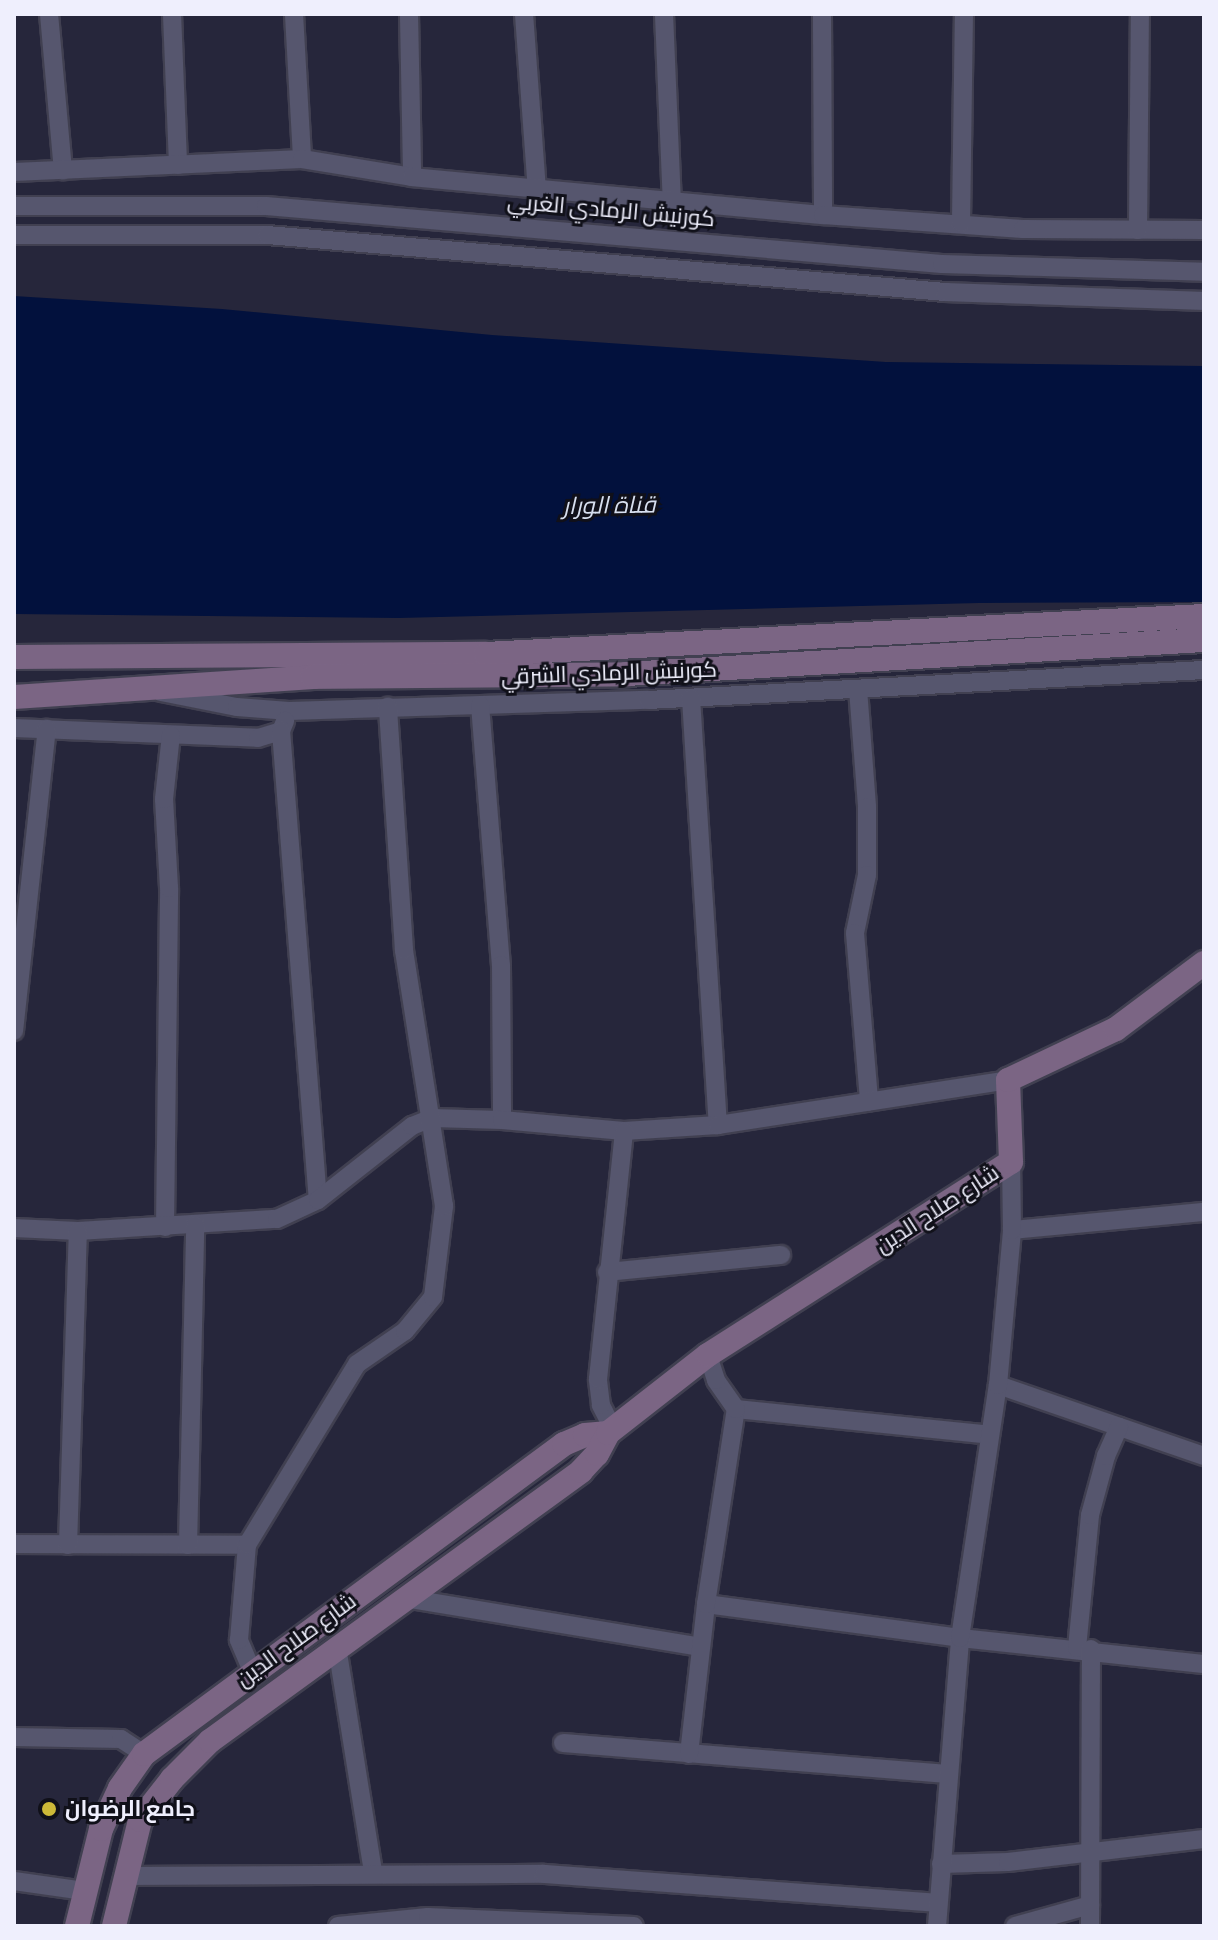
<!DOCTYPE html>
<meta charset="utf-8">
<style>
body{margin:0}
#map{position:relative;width:1218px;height:1940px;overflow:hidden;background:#26263b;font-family:Manrope,Cairo,sans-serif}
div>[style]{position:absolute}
.water>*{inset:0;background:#02113d}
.roads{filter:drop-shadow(2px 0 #414051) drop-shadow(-2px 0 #414051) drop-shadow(0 2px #414051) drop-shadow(0 -2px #414051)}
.street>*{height:18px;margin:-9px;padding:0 9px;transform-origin:9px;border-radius:9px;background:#56566e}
.secondary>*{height:24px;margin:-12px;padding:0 12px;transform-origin:12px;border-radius:12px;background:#7b6584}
.dots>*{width:22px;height:22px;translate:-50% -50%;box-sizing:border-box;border:4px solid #101019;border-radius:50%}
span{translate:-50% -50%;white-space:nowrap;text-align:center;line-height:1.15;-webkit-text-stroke:6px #101019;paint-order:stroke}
.street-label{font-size:22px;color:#efeffd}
.poi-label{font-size:22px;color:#efeffd;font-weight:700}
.left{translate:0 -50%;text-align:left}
.water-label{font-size:24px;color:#d7dfef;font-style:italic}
.frame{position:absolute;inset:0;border:16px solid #efeffd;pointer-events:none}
</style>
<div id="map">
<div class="water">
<div style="clip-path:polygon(14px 296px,222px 309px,492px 335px,886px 362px,1204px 366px,1204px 602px,979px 603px,399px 618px,14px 614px)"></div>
</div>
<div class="roads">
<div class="street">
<div style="left:49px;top:14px;width:157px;rotate:84.9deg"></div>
<div style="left:172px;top:14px;width:151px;rotate:87.7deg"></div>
<div style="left:294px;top:14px;width:145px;rotate:86.8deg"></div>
<div style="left:409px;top:14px;width:163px;rotate:88.9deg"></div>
<div style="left:524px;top:14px;width:175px;rotate:85.8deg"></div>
<div style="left:664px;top:14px;width:188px;rotate:87.6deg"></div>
<div style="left:822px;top:14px;width:201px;rotate:89.7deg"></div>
<div style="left:14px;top:172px;width:288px;rotate:-2.6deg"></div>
<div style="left:302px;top:159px;width:111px;rotate:9.3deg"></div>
<div style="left:412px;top:177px;width:413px;rotate:5.3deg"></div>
<div style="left:823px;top:215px;width:200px;rotate:4deg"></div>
<div style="left:1023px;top:229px;width:181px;rotate:0.3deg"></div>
<div style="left:14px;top:206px;width:252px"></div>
<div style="left:266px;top:206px;width:678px;rotate:4.9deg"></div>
<div style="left:942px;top:264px;width:262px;rotate:1.7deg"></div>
<div style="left:961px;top:223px;width:209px;rotate:-89.2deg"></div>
<div style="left:1138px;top:230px;width:216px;rotate:-89.5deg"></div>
<div style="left:14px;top:235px;width:253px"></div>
<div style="left:267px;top:235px;width:681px;rotate:4.8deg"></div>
<div style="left:946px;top:292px;width:258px;rotate:2deg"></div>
<div style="left:858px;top:689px;width:118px;rotate:85.6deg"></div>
<div style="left:867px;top:807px;width:68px;rotate:90deg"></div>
<div style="left:867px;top:875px;width:59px;rotate:101.7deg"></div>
<div style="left:855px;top:933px;width:169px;rotate:85.2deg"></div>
<div style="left:161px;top:692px;width:77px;rotate:11.2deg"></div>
<div style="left:237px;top:707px;width:52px;rotate:4.4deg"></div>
<div style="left:289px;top:711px;width:359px;rotate:-1.8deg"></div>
<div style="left:648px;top:700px;width:557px;rotate:-3.09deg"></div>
<div style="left:691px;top:698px;width:428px;rotate:86.4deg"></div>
<div style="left:480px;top:705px;width:261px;rotate:85.4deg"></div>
<div style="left:501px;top:965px;width:155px;rotate:89.6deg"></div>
<div style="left:14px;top:728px;width:244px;rotate:2.3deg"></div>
<div style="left:258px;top:738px;width:24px;rotate:-17deg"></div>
<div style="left:281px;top:731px;width:11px;rotate:-68deg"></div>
<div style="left:281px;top:731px;width:470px;rotate:85.5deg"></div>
<div style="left:14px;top:1031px;width:304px;rotate:-83.8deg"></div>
<div style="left:165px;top:1227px;width:339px;rotate:-89.3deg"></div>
<div style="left:169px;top:888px;width:89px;rotate:-93.2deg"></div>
<div style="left:164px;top:799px;width:64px;rotate:-83.8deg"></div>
<div style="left:14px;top:1228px;width:64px;rotate:2.7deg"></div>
<div style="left:78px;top:1231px;width:199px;rotate:-3.5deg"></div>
<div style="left:277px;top:1219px;width:45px;rotate:-24.9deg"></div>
<div style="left:318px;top:1200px;width:120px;rotate:-38.2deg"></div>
<div style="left:412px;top:1126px;width:22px;rotate:-22deg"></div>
<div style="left:432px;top:1118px;width:70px;rotate:1.6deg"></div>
<div style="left:502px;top:1120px;width:122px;rotate:5.2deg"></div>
<div style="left:624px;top:1131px;width:94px;rotate:-3.7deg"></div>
<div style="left:718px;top:1125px;width:293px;rotate:-8.8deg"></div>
<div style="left:1012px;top:1230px;width:193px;rotate:-5.4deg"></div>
<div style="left:607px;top:1272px;width:175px;rotate:-5.6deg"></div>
<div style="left:998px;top:1385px;width:218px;rotate:19deg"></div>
<div style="left:736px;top:1409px;width:255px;rotate:5.8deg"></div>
<div style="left:613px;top:1429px;width:27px;rotate:-117deg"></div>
<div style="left:601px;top:1405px;width:26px;rotate:-97deg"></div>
<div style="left:598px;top:1379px;width:249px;rotate:-84deg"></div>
<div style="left:14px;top:1544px;width:233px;rotate:0.2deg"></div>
<div style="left:68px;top:1545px;width:314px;rotate:-88.2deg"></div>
<div style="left:188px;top:1545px;width:320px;rotate:-88.7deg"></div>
<div style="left:405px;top:1598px;width:300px;rotate:9.4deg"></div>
<div style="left:706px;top:1604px;width:256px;rotate:7.6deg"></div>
<div style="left:960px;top:1638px;width:245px;rotate:6.1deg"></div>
<div style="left:337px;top:1647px;width:228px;rotate:80.9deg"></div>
<div style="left:1077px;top:1648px;width:134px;rotate:-84.4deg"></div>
<div style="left:1090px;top:1515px;width:61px;rotate:-74.8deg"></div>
<div style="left:1106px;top:1456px;width:32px;rotate:-66deg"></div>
<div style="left:252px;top:1671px;width:34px;rotate:-113deg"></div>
<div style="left:239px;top:1640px;width:95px;rotate:-85.2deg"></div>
<div style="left:247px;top:1545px;width:212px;rotate:-58.7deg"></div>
<div style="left:357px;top:1364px;width:58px;rotate:-34.5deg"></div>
<div style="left:405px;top:1331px;width:44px;rotate:-50.5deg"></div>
<div style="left:433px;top:1297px;width:92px;rotate:-83.1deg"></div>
<div style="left:444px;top:1206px;width:259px;rotate:-98.9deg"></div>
<div style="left:404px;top:950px;width:244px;rotate:-93.8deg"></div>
<div style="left:14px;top:1737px;width:107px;rotate:1.1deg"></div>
<div style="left:121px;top:1739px;width:27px;rotate:33deg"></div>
<div style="left:563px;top:1743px;width:386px;rotate:4.6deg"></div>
<div style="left:689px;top:1754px;width:151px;rotate:-83.5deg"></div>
<div style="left:706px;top:1604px;width:197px;rotate:-81.3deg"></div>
<div style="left:736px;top:1409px;width:35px;rotate:-125deg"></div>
<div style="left:716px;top:1380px;width:26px;rotate:-108deg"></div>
<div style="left:941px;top:1864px;width:67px;rotate:-1.7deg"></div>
<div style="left:1008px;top:1862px;width:197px;rotate:-6.7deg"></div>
<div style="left:124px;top:1876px;width:420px;rotate:-0.3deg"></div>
<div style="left:544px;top:1874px;width:394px;rotate:4.2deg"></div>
<div style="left:14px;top:1881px;width:71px;rotate:8.1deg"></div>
<div style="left:338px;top:1926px;width:90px;rotate:-5.7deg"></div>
<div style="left:428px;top:1917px;width:206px;rotate:2.5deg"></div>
<div style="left:937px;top:1926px;width:289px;rotate:-85.4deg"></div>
<div style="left:960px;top:1638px;width:256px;rotate:-81.5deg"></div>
<div style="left:998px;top:1385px;width:156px;rotate:-84.8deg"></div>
<div style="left:1012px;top:1230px;width:68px;rotate:-90.8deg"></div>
<div style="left:1015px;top:1926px;width:78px;rotate:-15.6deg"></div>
<div style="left:1090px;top:1926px;width:277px;rotate:-89.8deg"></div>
</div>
<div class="secondary">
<div style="left:14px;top:657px;width:472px;rotate:-0.4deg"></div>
<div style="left:486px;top:654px;width:719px;rotate:-3.03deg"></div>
<div style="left:14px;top:697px;width:300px;rotate:-3.8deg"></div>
<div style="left:313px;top:677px;width:313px;rotate:-0.5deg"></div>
<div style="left:626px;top:674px;width:579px;rotate:-3.37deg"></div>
<div style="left:77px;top:1926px;width:100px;rotate:-76.1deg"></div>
<div style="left:101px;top:1829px;width:45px;rotate:-65.1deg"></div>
<div style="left:120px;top:1788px;width:42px;rotate:-54.8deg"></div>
<div style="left:144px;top:1754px;width:522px;rotate:-36.43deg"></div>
<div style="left:564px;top:1444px;width:23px;rotate:-23deg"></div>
<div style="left:585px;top:1435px;width:23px;rotate:-5deg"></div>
<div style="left:114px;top:1926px;width:109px;rotate:-76.2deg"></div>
<div style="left:140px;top:1820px;width:52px;rotate:-52deg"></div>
<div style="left:172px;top:1779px;width:54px;rotate:-45deg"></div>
<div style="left:210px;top:1741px;width:459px;rotate:-36deg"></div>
<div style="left:581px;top:1471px;width:23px;rotate:-47deg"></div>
<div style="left:597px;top:1454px;width:24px;rotate:-62deg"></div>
<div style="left:608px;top:1433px;width:127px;rotate:-38deg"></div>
<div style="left:708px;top:1355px;width:359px;rotate:-32.5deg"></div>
<div style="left:1011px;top:1162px;width:82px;rotate:-92.1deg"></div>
<div style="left:1008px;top:1080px;width:119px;rotate:-25.3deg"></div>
<div style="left:1116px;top:1029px;width:110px;rotate:-36.9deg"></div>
</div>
</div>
<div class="dots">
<div style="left:49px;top:1809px;background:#cdb938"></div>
</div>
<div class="street-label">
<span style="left:611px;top:210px;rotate:5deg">كورنيش الرمادي الغربي</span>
<span style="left:609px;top:673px;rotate:-2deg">كورنيش الرمادي الشرقي</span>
<span style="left:937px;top:1209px;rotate:-33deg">شارع صلاح الدين</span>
<span style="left:296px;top:1640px;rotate:-36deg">شارع صلاح الدين</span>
</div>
<div class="poi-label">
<span class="left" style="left:65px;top:1809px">جامع الرضوان</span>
</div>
<div class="water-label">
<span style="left:609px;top:504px;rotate:-1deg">قناة الورار</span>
</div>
<div class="frame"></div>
</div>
